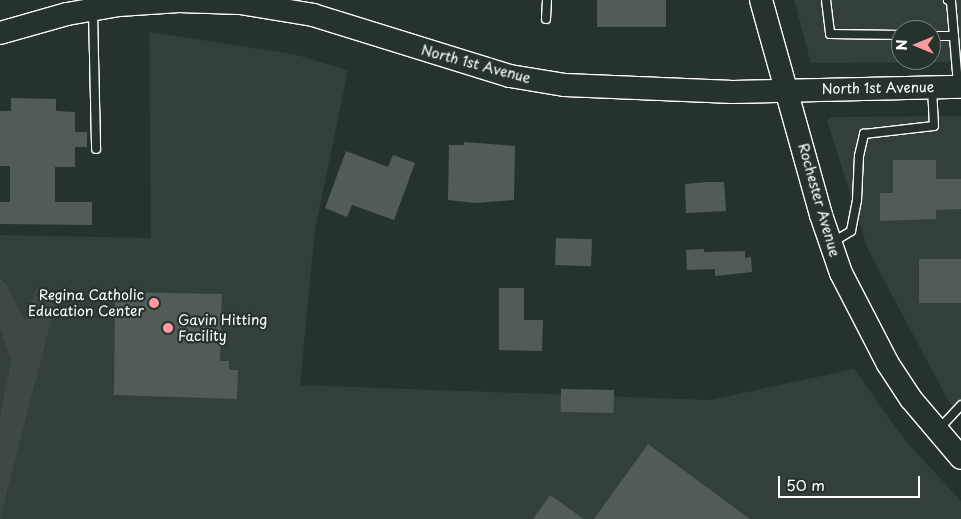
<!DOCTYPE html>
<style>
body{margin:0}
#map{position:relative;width:961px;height:519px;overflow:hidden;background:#26332d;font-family:"Playpen Sans",sans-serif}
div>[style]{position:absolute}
.built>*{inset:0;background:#333f3a}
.green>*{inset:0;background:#3e4944}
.building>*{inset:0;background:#515c57;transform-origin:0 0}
.roads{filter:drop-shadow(1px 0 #fff) drop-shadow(-1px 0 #fff) drop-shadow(0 1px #fff) drop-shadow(0 -1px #fff)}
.service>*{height:8px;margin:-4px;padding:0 4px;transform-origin:4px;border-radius:4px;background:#26332d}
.secondary>*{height:22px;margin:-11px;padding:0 11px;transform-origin:11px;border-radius:11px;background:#26332d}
.dots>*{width:14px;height:14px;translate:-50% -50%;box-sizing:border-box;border:2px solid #26332d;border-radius:50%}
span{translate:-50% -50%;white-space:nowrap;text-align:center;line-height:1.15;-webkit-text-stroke:4.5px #26332d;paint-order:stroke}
.street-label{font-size:14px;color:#fff}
.poi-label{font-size:14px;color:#fff}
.right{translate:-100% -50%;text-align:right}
.left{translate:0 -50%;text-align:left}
.north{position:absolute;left:891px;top:20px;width:50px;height:50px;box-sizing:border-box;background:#26332d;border:1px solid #7d8581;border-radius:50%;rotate:270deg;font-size:14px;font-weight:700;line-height:20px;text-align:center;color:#fff}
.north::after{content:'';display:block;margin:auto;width:18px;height:22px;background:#ff9aa2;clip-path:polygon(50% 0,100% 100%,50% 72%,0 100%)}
.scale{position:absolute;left:778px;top:476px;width:142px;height:22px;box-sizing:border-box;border:2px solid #fff;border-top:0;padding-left:6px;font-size:15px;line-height:18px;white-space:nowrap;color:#fff;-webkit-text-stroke:4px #26332d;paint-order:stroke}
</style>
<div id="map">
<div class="built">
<div style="clip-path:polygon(evenodd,794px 0,961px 0,961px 62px,811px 63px,794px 0,901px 30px,931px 30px,931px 60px,901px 60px,901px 30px)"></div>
<div style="clip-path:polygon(149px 32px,293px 54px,348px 70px,315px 230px,300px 385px,710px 400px,854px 369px,904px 439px,961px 501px,961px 519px,0 519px,0 235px,151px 238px)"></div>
<div style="clip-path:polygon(961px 116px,961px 415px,949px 402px,869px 252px,827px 121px,831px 117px)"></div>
</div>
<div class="green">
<div style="clip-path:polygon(0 279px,6px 284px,25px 320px,36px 289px,58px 294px,0 518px,0 417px,11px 361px,0 326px)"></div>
</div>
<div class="building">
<div style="left:597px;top:0;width:69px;height:27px"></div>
<div style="clip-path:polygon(11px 98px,56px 99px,56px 111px,75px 112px,75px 132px,87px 132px,87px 147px,75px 147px,75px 167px,55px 167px,55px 202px,92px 202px,92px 225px,0 224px,0 202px,10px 202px,10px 166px,0 166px,0 111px,11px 111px)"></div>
<div style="clip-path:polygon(464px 142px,515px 146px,514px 200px,475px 203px,448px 200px,449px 145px,464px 145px)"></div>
<div style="clip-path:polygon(346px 151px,388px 167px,393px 155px,415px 163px,394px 220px,352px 205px,347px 217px,325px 208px)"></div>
<div style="clip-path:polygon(893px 160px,936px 160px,936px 179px,961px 179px,961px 209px,936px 210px,936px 219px,880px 221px,880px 193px,893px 193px)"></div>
<div style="clip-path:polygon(708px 182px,724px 182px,726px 211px,686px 213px,685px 184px)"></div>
<div style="left:556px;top:238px;width:36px;height:27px;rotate:2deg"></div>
<div style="clip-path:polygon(704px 249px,704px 252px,745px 251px,745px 258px,751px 257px,752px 272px,715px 276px,715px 269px,687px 270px,686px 250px)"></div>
<div style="left:919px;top:259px;width:42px;height:44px"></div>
<div style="clip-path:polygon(499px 288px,524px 288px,524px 320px,543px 320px,542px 351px,499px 350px)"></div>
<div style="clip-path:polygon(115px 292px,222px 294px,220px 361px,229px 361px,229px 370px,238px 370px,237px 399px,114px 395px)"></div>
<div style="left:561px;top:389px;width:53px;height:23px;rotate:1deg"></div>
<div style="clip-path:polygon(648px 444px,750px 519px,594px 519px)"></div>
<div style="clip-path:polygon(550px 495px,584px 519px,533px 519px)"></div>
</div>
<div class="roads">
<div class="service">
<div style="left:826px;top:0;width:34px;rotate:83deg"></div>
<div style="left:830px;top:34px;width:71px;rotate:0.8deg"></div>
<div style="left:948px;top:0;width:3px;rotate:18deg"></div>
<div style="left:951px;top:1px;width:84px;rotate:85.2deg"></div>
<div style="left:93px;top:12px;width:137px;rotate:88.7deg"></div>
<div style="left:546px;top:19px;width:19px;rotate:-87deg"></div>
<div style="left:931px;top:36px;width:23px"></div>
<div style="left:833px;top:242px;width:21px;rotate:-31deg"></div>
<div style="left:851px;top:231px;width:32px;rotate:-79deg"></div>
<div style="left:857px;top:200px;width:44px;rotate:-87.4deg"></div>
<div style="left:859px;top:156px;width:23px;rotate:-77deg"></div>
<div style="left:864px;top:134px;width:70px;rotate:-6.5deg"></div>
<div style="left:934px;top:126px;width:37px;rotate:-93deg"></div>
<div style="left:938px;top:430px;width:34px;rotate:-47deg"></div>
</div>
<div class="secondary">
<div style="left:761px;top:0;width:223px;rotate:74.4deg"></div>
<div style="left:821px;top:215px;width:61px;rotate:71deg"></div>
<div style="left:841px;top:273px;width:102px;rotate:62.7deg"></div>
<div style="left:888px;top:364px;width:42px;rotate:56.7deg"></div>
<div style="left:911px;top:399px;width:77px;rotate:49.7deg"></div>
<div style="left:0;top:33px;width:70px;rotate:-15.8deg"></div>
<div style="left:67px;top:14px;width:53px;rotate:-9.8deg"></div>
<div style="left:119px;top:5px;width:60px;rotate:-3.8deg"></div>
<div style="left:179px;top:1px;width:61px;rotate:1.9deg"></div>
<div style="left:240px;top:3px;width:74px;rotate:9.3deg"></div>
<div style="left:313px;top:15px;width:206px;rotate:17.2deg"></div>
<div style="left:510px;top:76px;width:56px;rotate:9.3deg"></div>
<div style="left:565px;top:85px;width:168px;rotate:2.4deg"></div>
<div style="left:733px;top:92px;width:228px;rotate:-1.3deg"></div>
</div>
</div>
<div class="dots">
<div style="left:154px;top:303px;background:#ff9aa2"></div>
<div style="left:168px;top:328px;background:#ff9aa2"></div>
</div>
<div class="street-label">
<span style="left:476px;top:64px;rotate:15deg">North 1st Avenue</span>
<span style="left:878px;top:88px;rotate:-1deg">North 1st Avenue</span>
<span style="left:819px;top:200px;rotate:74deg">Rochester Avenue</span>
</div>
<div class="poi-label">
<span class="right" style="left:144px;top:303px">Regina Catholic<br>Education Center</span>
<span class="left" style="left:178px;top:328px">Gavin Hitting<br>Facility</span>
</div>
<div class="north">N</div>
<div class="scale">50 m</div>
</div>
